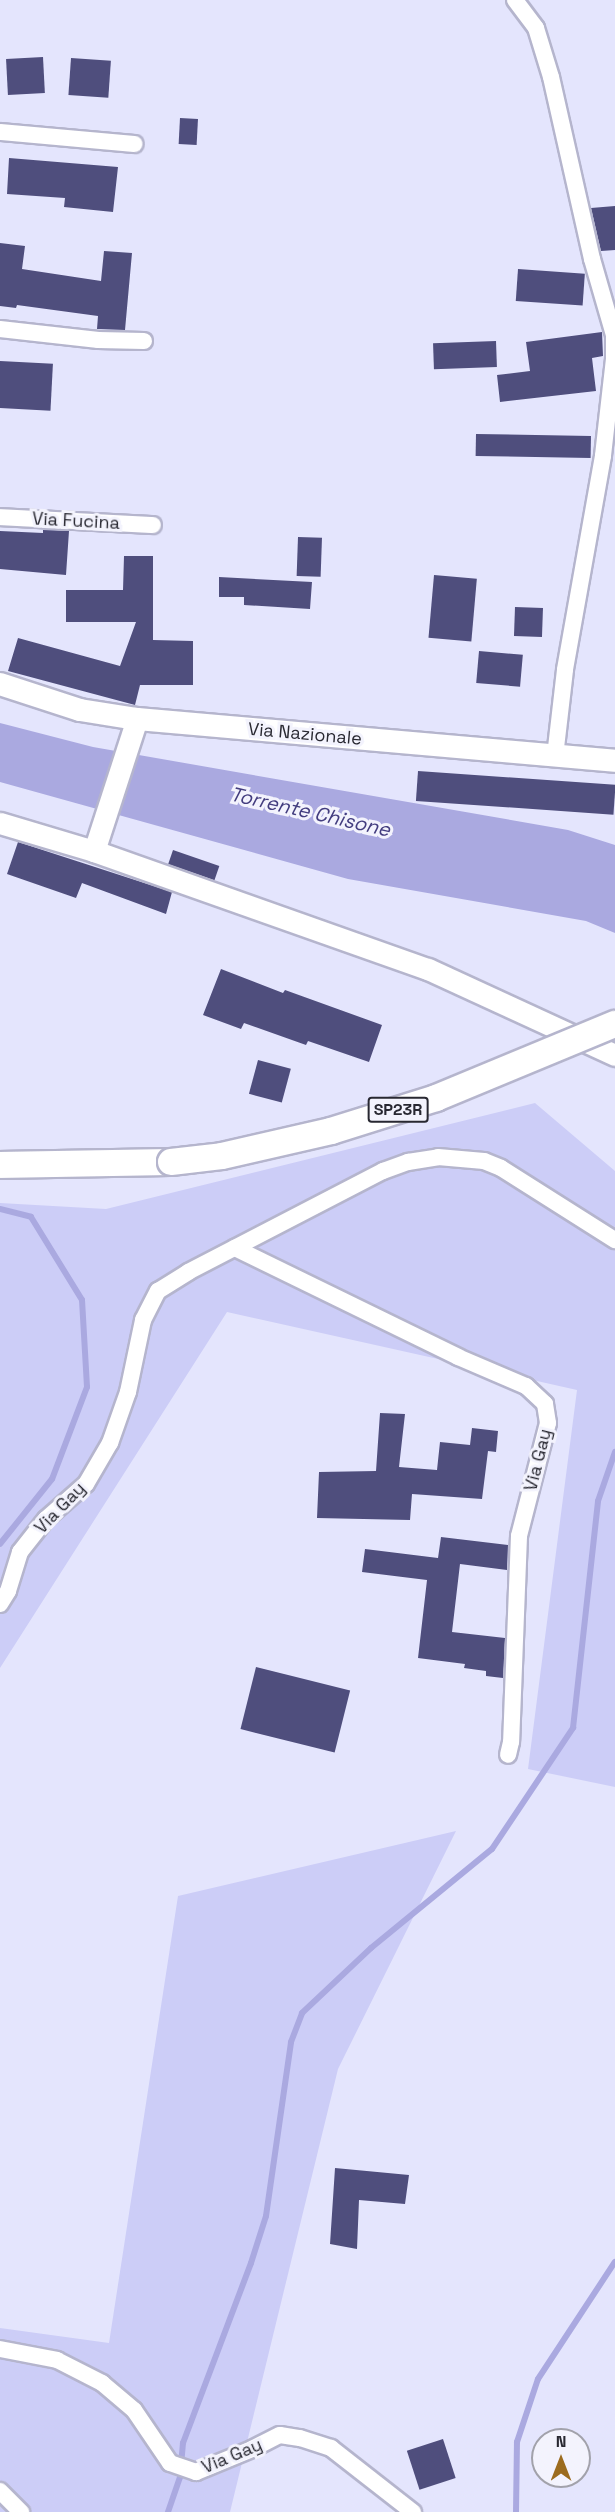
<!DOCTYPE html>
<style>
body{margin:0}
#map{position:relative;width:615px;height:2512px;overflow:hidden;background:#e4e5fd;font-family:"Space Grotesk",sans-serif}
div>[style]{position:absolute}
.green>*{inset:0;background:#cccdf7}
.water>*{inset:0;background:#aaa9e0}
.stream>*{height:6px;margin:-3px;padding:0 3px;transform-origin:3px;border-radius:3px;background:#aaa9e0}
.building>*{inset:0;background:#4f4e7d;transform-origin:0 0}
.roads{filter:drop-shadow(2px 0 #b5b5cd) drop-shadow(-2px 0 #b5b5cd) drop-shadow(0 2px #b5b5cd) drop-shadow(0 -2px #b5b5cd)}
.minor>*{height:16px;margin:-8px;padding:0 8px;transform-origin:8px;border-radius:8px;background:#fff}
.tertiary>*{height:21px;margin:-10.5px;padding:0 10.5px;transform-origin:10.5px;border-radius:10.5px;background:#fff}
.secondary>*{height:22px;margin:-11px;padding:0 11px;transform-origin:11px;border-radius:11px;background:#fff}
.primary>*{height:26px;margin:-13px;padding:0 13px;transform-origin:13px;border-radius:13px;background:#fff}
.bridges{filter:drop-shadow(2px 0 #b5b5cd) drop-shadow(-2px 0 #b5b5cd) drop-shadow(0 2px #b5b5cd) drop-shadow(0 -2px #b5b5cd)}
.primary-bridge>*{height:26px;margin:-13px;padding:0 13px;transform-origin:13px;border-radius:13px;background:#fff}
span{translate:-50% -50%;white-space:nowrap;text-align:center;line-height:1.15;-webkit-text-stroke:6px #f3f3fd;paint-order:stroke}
.shield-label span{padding:2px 4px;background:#f3f3fd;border:2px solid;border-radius:4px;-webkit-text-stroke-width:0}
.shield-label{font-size:16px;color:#282831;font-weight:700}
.street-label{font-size:18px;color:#282831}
.water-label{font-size:20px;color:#433d7f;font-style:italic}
.north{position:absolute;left:531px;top:2428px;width:60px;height:60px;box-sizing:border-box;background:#f3f3fd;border:2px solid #a2a2ab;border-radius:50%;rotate:0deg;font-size:16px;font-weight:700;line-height:24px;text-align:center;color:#282831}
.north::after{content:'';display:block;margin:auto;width:21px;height:27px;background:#9c6c1f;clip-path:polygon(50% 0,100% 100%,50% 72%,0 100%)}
</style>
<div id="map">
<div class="green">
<div style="clip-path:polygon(535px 1103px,615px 1171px,615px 1787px,528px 1769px,577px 1390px,227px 1312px,0 1668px,0 1203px,106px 1209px)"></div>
<div style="clip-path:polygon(456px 1831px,338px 2069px,230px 2512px,0 2512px,0 2328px,109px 2343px,178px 1896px)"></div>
</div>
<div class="water">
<div style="clip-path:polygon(0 723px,93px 747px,568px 830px,615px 845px,615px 933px,586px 921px,348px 879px,0 782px)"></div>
</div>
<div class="stream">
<div style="left:0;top:1209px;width:32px;rotate:14deg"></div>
<div style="left:31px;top:1217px;width:97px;rotate:58.4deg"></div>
<div style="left:82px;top:1300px;width:87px;rotate:86.7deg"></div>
<div style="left:87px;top:1387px;width:98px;rotate:110.8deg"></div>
<div style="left:52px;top:1479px;width:83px;rotate:128.7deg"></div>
<div style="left:168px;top:2512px;width:37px;rotate:-71deg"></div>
<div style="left:180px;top:2477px;width:34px;rotate:-85deg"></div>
<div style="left:183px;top:2443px;width:192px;rotate:-69.3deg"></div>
<div style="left:251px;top:2263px;width:49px;rotate:-72.3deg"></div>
<div style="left:266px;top:2216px;width:176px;rotate:-81.8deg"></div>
<div style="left:291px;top:2042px;width:31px;rotate:-69deg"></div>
<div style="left:302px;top:2013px;width:95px;rotate:-43.3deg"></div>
<div style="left:371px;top:1948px;width:156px;rotate:-39.3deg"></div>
<div style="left:492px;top:1849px;width:146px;rotate:-56.2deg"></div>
<div style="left:573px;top:1728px;width:228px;rotate:-83.7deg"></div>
<div style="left:598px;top:1501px;width:52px;rotate:-70.9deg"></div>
<div style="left:516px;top:2512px;width:70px;rotate:-89.2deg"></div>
<div style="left:517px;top:2442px;width:66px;rotate:-71.6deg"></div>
<div style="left:538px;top:2379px;width:140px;rotate:-56.7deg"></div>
</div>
<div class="building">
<div style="left:43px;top:57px;width:36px;height:37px;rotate:87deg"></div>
<div style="left:71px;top:58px;width:40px;height:37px;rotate:4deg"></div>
<div style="left:180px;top:118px;width:18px;height:26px;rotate:3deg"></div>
<div style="clip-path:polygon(9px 158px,118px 167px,113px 212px,64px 207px,65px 198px,7px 194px)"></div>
<div style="clip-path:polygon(615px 206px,615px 250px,601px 251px,591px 208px)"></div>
<div style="clip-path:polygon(0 243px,25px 246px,22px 269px,101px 281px,104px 251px,132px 253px,125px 330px,97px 329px,98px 316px,17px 305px,16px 308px,0 306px)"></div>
<div style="left:518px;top:269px;width:67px;height:32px;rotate:4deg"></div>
<div style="clip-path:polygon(602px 332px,603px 356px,592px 358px,596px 391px,500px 402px,497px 375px,530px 371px,526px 342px)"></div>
<div style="left:496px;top:341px;width:26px;height:63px;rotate:88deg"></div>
<div style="left:0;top:361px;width:53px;height:47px;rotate:3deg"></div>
<div style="left:476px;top:434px;width:115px;height:22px;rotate:1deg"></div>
<div style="clip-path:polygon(43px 530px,69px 531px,66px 575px,0 569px,0 531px,43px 533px)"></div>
<div style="left:298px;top:537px;width:24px;height:39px;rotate:2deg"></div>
<div style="clip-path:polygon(124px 556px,153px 556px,153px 640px,193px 641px,193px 685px,140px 685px,135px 705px,8px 671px,18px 638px,120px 666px,136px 622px,66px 622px,66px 590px,123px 590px)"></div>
<div style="left:434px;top:575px;width:43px;height:63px;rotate:5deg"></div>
<div style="clip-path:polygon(219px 577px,312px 582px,310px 609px,244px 605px,244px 597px,219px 597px)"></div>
<div style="left:515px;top:607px;width:28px;height:29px;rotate:2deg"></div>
<div style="left:479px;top:651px;width:44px;height:32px;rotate:5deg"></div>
<div style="left:418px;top:771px;width:198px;height:30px;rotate:4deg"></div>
<div style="clip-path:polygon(18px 842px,172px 892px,166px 914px,82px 883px,76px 898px,7px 874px)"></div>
<div style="left:173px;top:850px;width:49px;height:15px;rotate:19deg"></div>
<div style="clip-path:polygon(221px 969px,283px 993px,285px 990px,382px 1025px,369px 1062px,308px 1041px,306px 1045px,244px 1023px,241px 1029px,203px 1015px)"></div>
<div style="left:258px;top:1060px;width:34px;height:35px;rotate:15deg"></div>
<div style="clip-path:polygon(380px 1413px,405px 1414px,399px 1467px,437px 1470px,440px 1442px,470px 1445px,472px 1428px,498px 1431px,496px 1452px,488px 1451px,482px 1499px,412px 1494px,410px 1520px,317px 1518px,319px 1472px,376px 1471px)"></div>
<div style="clip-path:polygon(441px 1537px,508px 1545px,507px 1570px,460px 1564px,452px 1632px,505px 1638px,503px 1678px,486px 1676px,486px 1671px,464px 1668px,465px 1664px,418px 1658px,427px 1580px,362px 1572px,365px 1549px,438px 1558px)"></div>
<div style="left:256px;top:1667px;width:97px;height:64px;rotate:14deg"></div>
<div style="clip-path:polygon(335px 2168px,409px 2175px,405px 2204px,359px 2200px,357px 2249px,330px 2244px)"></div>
<div style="left:443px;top:2439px;width:41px;height:38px;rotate:72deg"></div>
</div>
<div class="roads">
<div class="minor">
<div style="left:515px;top:0;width:35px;rotate:53deg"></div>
<div style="left:536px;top:28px;width:51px;rotate:73deg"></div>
<div style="left:551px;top:77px;width:187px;rotate:77.3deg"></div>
<div style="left:592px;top:259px;width:79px;rotate:73.9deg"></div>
<div style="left:614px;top:335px;width:24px;rotate:90deg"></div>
<div style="left:614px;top:359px;width:98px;rotate:96.5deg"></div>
<div style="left:603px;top:456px;width:217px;rotate:100.1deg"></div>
<div style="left:565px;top:670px;width:87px;rotate:96.6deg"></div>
<div style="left:0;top:132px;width:135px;rotate:5.1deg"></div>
<div style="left:0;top:329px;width:99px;rotate:6.4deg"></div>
<div style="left:98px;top:340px;width:46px;rotate:1.2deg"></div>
<div style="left:0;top:517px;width:153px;rotate:3deg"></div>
<div style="left:235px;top:1248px;width:248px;rotate:26deg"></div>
<div style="left:458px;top:1357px;width:74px;rotate:23.1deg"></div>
<div style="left:526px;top:1386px;width:26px;rotate:43deg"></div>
<div style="left:545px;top:1404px;width:19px;rotate:81deg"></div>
<div style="left:548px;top:1423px;width:117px;rotate:104.4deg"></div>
<div style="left:519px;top:1536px;width:206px;rotate:92.2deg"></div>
<div style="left:511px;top:1742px;width:13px;rotate:103deg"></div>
<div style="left:0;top:1604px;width:15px;rotate:-58deg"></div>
<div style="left:8px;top:1591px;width:41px;rotate:-72.9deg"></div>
<div style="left:20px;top:1552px;width:42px;rotate:-51.8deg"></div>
<div style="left:46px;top:1519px;width:53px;rotate:-41.2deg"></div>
<div style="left:86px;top:1484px;width:48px;rotate:-59.7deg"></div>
<div style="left:110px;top:1443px;width:54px;rotate:-70.6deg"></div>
<div style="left:128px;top:1392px;width:74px;rotate:-78.2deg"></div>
<div style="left:143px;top:1320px;width:33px;rotate:-63deg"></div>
<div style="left:158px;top:1291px;width:36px;rotate:-32deg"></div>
<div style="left:188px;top:1272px;width:220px;rotate:-27.4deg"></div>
<div style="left:383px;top:1171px;width:27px;rotate:-20deg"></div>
<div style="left:408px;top:1162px;width:30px;rotate:-9deg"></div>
<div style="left:438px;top:1157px;width:46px;rotate:5deg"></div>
<div style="left:484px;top:1161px;width:18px;rotate:22deg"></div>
<div style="left:501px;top:1168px;width:135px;rotate:32.3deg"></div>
<div style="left:0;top:2349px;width:58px;rotate:10.9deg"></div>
<div style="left:57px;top:2360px;width:51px;rotate:27.1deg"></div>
<div style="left:102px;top:2383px;width:42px;rotate:40.2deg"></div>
<div style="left:134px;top:2410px;width:64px;rotate:55.8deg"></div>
<div style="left:170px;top:2463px;width:28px;rotate:19deg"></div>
<div style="left:196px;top:2472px;width:61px;rotate:-22.3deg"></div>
<div style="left:252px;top:2449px;width:31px;rotate:-27deg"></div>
<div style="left:280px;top:2435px;width:20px;rotate:9deg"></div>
<div style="left:300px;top:2438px;width:33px;rotate:18deg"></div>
<div style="left:331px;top:2448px;width:104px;rotate:38deg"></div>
<div style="left:0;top:2491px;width:30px;rotate:45deg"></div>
</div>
<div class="tertiary">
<div style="left:0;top:823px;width:98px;rotate:16.6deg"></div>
<div style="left:94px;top:851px;width:354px;rotate:19.5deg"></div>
<div style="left:428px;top:969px;width:206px;rotate:24.7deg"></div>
<div style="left:94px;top:851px;width:139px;rotate:-72deg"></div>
</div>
<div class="secondary">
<div style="left:0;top:684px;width:84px;rotate:18deg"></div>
<div style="left:80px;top:710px;width:58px;rotate:9deg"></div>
<div style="left:137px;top:719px;width:480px;rotate:5deg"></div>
</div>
<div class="primary">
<div style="left:0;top:1165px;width:171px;rotate:-1deg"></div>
</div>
</div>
<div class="bridges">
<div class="primary-bridge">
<div style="left:171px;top:1162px;width:51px;rotate:-6.7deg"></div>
<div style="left:222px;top:1156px;width:112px;rotate:-12.9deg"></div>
<div style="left:331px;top:1131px;width:110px;rotate:-17.4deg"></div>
<div style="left:436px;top:1098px;width:194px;rotate:-22.5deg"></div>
</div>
</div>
<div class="shield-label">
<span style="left:398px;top:1110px">SP23R</span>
</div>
<div class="street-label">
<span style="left:76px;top:521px;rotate:3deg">Via Fucina</span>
<span style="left:305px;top:734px;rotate:5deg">Via Nazionale</span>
<span style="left:538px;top:1460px;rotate:-76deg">Via Gay</span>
<span style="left:60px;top:1508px;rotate:-46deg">Via Gay</span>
<span style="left:232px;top:2456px;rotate:-23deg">Via Gay</span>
</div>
<div class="water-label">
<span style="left:310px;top:812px;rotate:13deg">Torrente Chisone</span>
</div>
<div class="north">N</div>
</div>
